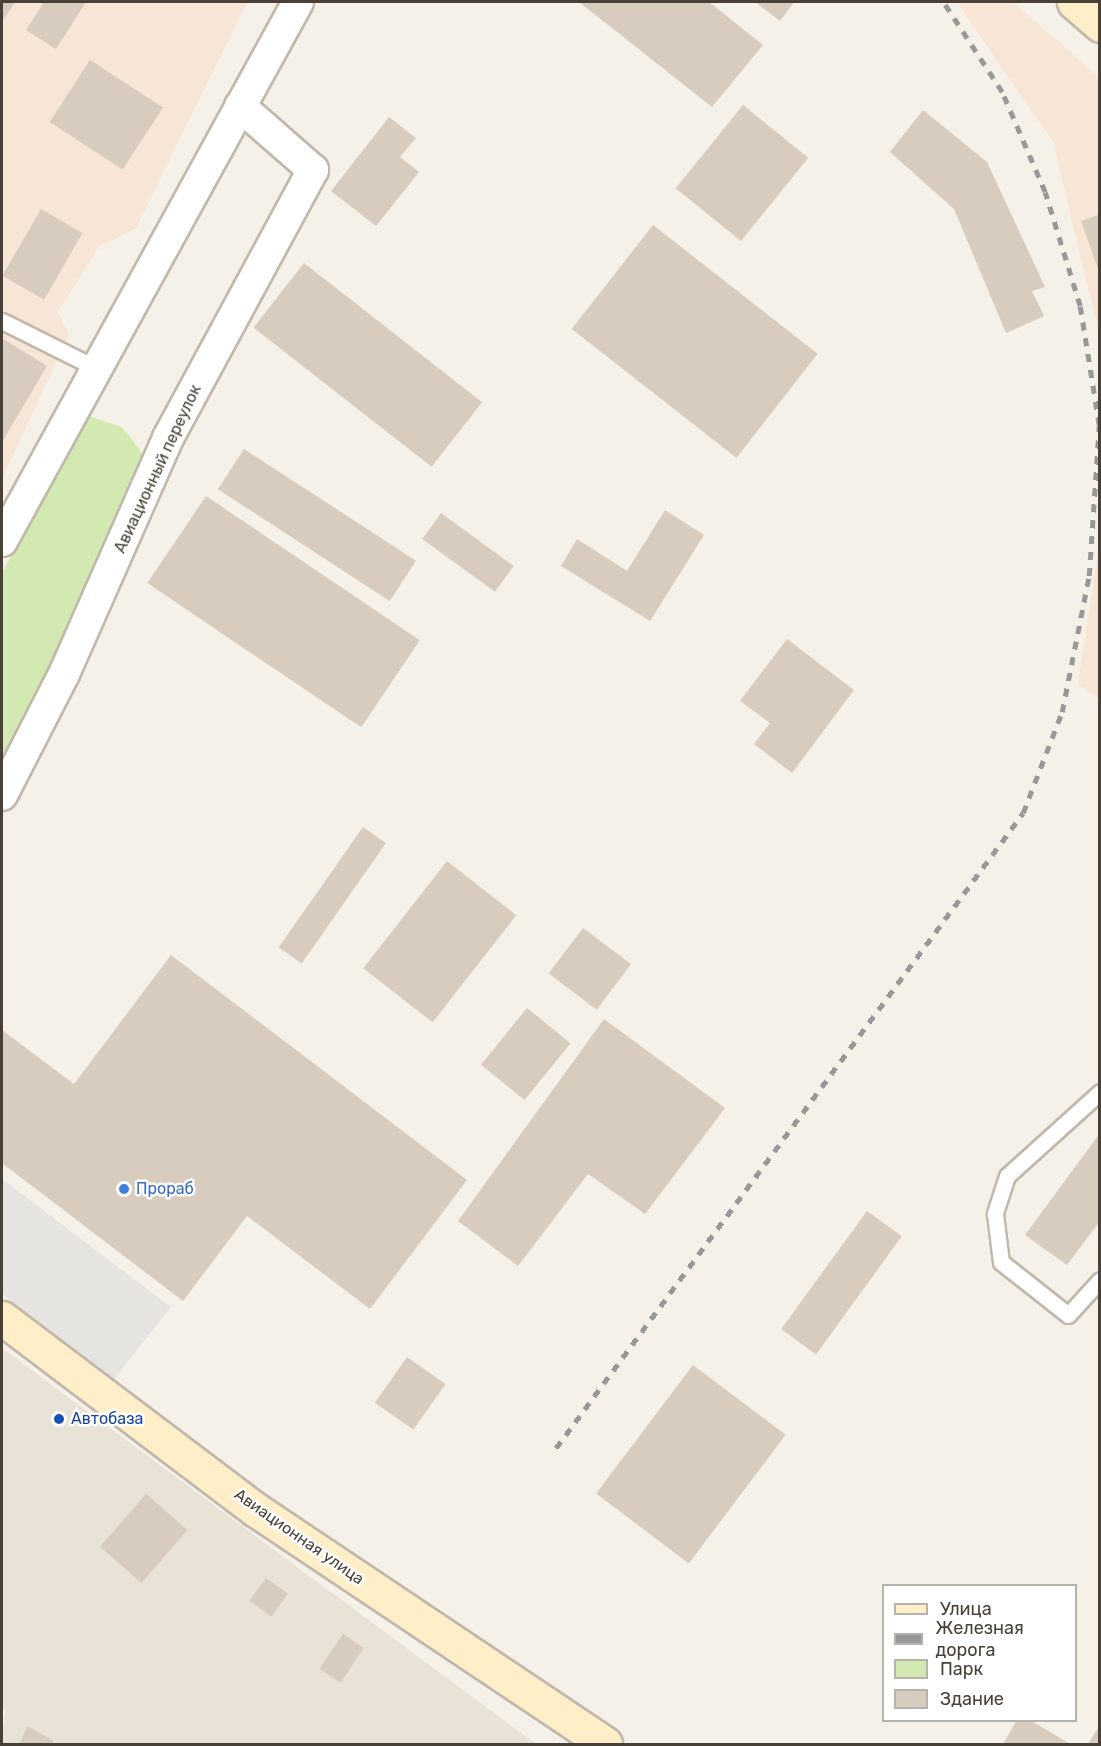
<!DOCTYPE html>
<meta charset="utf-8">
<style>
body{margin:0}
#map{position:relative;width:1101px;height:1746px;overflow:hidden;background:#f5f1e9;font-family:Rubik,sans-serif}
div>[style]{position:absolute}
.residential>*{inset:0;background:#e9e2d7}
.commercial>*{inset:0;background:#f7e6d5}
.green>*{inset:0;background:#d3e9b2}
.parking>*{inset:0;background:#e6e4e1}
.building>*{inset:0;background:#d7ccbe;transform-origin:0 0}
.roads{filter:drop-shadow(2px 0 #c1b8ab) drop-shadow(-2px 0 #c1b8ab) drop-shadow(0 2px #c1b8ab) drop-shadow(0 -2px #c1b8ab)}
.lane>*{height:15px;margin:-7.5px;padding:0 7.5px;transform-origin:7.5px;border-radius:7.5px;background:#fff}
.street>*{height:30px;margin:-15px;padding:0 15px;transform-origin:15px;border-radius:15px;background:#fff}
.secondary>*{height:33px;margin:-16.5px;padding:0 16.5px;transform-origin:16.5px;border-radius:16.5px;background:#ffefc9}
.rail>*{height:4.5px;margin-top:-2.25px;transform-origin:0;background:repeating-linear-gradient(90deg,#989898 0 8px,transparent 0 16px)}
.dots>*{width:16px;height:16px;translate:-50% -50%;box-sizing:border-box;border:3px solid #fff;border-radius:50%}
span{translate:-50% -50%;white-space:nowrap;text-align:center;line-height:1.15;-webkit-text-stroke:5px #fff;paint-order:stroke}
.street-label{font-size:16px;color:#494137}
.shop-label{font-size:16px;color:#366cbe}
.left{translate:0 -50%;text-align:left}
.transit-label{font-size:16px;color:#164399}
.frame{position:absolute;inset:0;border:3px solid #494137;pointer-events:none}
.legend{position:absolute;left:882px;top:1584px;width:195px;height:138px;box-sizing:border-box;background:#fff;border:2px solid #b6b3af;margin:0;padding:8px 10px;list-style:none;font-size:18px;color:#494137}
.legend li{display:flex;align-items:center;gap:12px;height:30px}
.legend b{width:30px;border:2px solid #b6b3af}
</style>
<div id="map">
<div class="residential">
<div style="clip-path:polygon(2px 1348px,536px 1744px,2px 1744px,5px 1710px,2px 1707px)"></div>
</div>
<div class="commercial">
<div style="clip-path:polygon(2px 2px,247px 2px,136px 228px,99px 247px,58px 312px,69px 335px,2px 479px)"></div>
<div style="clip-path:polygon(962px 2px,1013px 2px,1099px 77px,1099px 333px,1053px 142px,958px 4px)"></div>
<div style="clip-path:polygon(1099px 545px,1099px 699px,1078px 684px)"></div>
</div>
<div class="green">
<div style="clip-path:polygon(86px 415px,122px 427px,147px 459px,9px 766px,2px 761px,2px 573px)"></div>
</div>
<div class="parking">
<div style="clip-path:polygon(2px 1179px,171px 1307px,114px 1379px,2px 1294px)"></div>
</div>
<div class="building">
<div style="clip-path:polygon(2px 2px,15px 2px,2px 22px)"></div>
<div style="clip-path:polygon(44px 2px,86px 2px,56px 49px,26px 30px)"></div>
<div style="clip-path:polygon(579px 2px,709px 2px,763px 45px,712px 107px)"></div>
<div style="clip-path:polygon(755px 2px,794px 2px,780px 21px)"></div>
<div style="left:90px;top:60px;width:87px;height:74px;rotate:33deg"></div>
<div style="left:743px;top:105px;width:84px;height:107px;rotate:39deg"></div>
<div style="clip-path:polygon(923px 110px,987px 162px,1045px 287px,1032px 291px,1044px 316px,1006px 333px,954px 209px,890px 152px)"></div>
<div style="clip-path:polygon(389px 117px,416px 138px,400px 157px,419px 172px,376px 226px,331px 191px)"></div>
<div style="left:41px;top:209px;width:48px;height:77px;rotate:30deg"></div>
<div style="clip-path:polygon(1100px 214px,1100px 271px,1099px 272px,1081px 221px)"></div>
<div style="left:653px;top:225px;width:209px;height:132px;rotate:38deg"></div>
<div style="left:304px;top:263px;width:226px;height:82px;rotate:38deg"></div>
<div style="clip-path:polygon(2px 338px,47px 366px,2px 442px)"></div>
<div style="left:244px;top:449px;width:205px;height:48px;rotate:33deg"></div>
<div style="left:206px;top:496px;width:258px;height:105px;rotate:34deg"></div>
<div style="clip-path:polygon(665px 510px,704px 535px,650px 621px,561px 566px,577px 539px,627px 571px)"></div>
<div style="left:441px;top:513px;width:90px;height:32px;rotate:36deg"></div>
<div style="clip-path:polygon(787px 639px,854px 690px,792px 773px,754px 744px,770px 723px,740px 701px)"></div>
<div style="left:363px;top:827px;width:28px;height:147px;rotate:35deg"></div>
<div style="left:447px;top:861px;width:88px;height:136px;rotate:38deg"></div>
<div style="left:583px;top:928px;width:60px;height:57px;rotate:37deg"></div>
<div style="clip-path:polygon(171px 955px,467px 1180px,370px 1309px,247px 1216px,183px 1301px,2px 1163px,2px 1030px,74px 1084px)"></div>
<div style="left:527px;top:1008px;width:56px;height:73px;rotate:39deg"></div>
<div style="clip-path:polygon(604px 1019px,725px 1108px,645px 1214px,588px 1174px,518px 1266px,458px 1221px)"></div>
<div style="clip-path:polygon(1100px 1133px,1100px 1221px,1067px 1265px,1025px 1235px)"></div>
<div style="left:867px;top:1211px;width:43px;height:146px;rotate:36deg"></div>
<div style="left:407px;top:1357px;width:47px;height:56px;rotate:35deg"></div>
<div style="left:693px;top:1365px;width:116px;height:161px;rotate:37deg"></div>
<div style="left:146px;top:1494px;width:55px;height:70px;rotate:41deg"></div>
<div style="left:266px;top:1578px;width:27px;height:28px;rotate:36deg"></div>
<div style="left:343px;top:1634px;width:25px;height:42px;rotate:34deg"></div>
<div style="clip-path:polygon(1017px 1720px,1030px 1720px,1070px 1744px,1003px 1744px)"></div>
<div style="clip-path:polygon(1100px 1725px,1100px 1744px,1088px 1744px)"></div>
<div style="clip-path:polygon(27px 1726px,54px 1741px,52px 1744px,20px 1744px)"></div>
</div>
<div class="roads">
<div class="lane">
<div style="left:2px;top:321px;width:105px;rotate:26.6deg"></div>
<div style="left:1100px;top:1092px;width:125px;rotate:137.9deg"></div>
<div style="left:1007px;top:1176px;width:40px;rotate:108deg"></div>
<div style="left:995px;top:1214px;width:48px;rotate:82.9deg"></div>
<div style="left:1001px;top:1262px;width:85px;rotate:38.3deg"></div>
<div style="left:1068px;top:1315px;width:47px;rotate:-47.6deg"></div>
</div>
<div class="street">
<div style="left:2px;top:541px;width:615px;rotate:-61.23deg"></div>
<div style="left:2px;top:795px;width:136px;rotate:-62.9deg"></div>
<div style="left:64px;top:674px;width:258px;rotate:-66.2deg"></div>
<div style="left:168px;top:438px;width:305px;rotate:-61.6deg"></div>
<div style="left:313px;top:170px;width:97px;rotate:-138.8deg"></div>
</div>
<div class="secondary">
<div style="left:1074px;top:2px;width:35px;rotate:41deg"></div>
<div style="left:2px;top:1318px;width:318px;rotate:37.1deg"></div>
<div style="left:256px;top:1510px;width:420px;rotate:33.8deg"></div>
</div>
</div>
<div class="rail">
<div style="left:556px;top:1448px;width:788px;rotate:-53.67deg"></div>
<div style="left:1023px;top:813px;width:108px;rotate:-68.9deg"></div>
<div style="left:1062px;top:712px;width:139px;rotate:-78.8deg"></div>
<div style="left:1089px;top:576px;width:151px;rotate:-86.2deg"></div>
<div style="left:1099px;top:425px;width:121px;rotate:-99.1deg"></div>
<div style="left:1080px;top:306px;width:119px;rotate:-107.1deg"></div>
<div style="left:1045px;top:192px;width:109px;rotate:-113.3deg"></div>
<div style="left:1002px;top:92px;width:108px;rotate:-123.2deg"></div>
</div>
<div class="dots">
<div style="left:124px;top:1189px;background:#3f7fe0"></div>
<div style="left:59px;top:1419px;background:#1a4fb4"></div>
</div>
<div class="street-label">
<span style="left:158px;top:469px;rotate:-65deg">Авиационный переулок</span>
<span style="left:299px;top:1537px;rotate:35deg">Авиационная улица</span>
</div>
<div class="shop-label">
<span class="left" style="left:136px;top:1189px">Прораб</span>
</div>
<div class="transit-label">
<span class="left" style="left:71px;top:1419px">Автобаза</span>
</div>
<div class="frame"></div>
<ul class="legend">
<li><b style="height:8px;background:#ffefc9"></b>Улица</li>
<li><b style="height:8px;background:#989898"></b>Железная дорога</li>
<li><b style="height:16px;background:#d3e9b2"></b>Парк</li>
<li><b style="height:16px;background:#d7ccbe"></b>Здание</li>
</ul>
</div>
